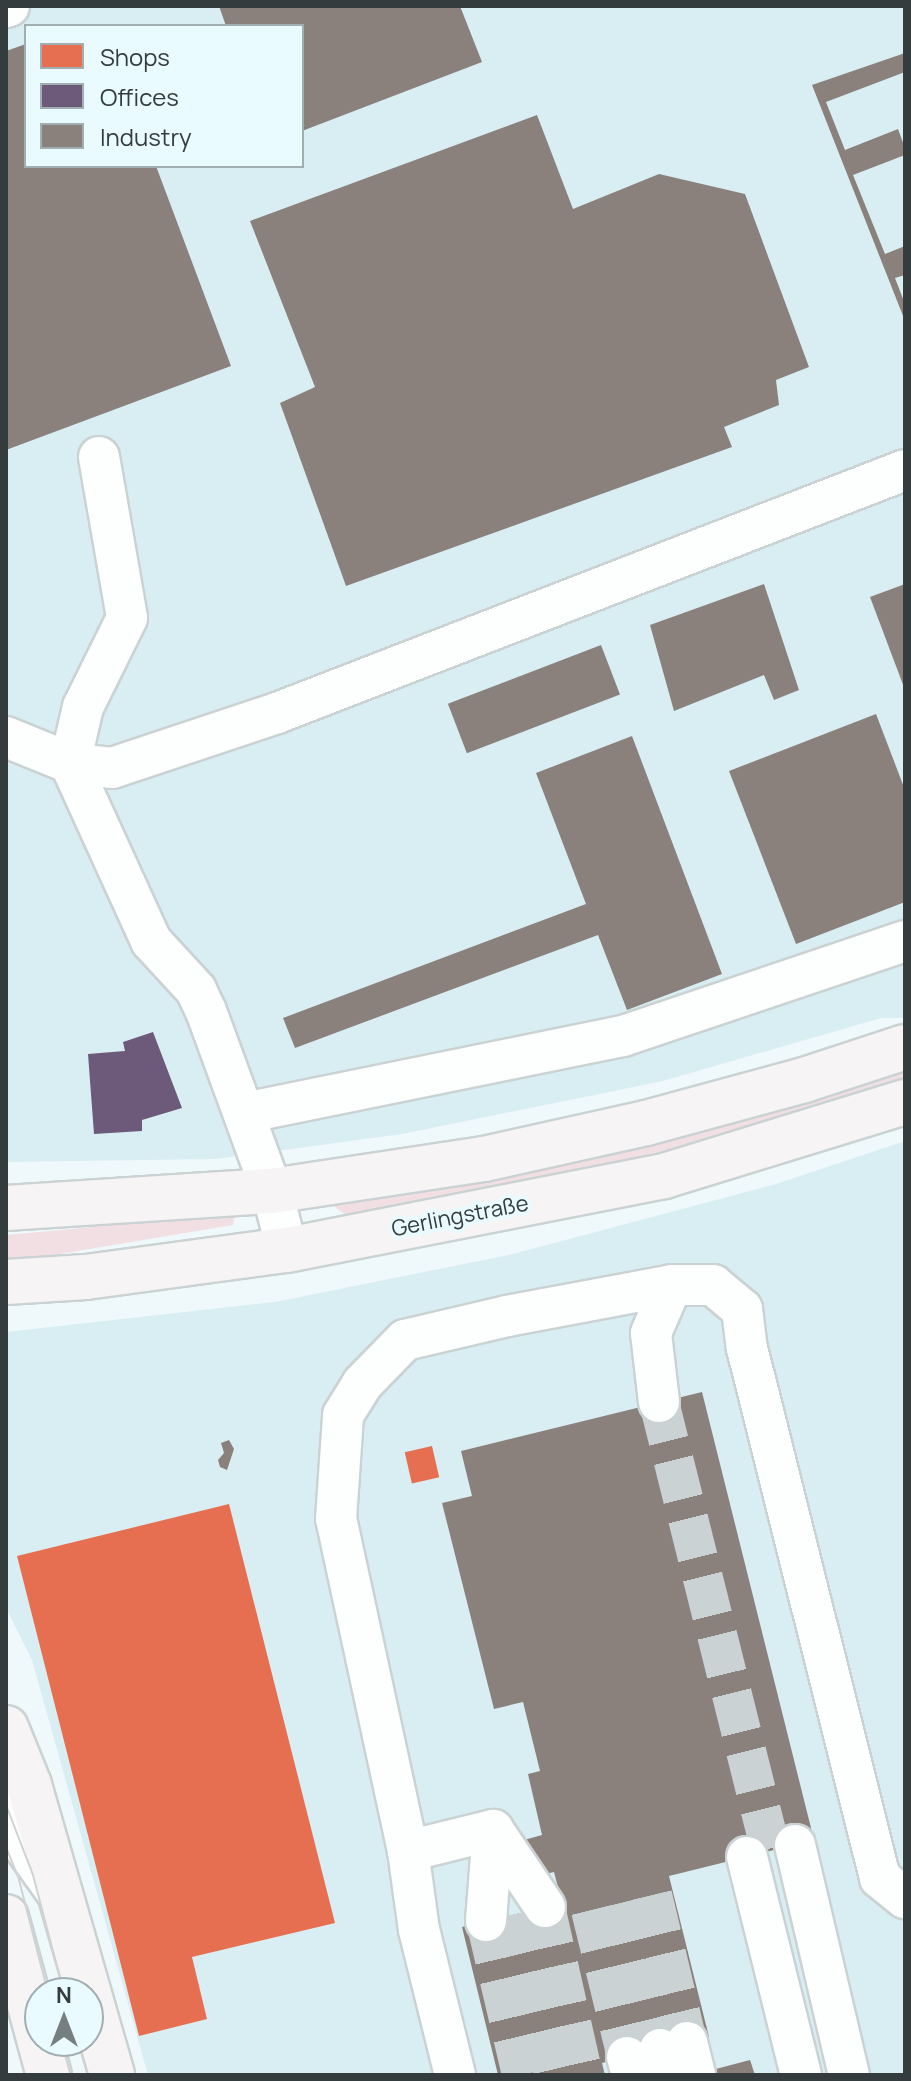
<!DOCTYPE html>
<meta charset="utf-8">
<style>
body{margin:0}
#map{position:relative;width:911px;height:2081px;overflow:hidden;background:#eff8fa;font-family:Manrope,sans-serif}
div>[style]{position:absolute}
.built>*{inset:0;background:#d9eef2}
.green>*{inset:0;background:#f2dfe3}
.shops>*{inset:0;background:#e76f51;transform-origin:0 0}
.offices>*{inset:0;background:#6d597a}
.industry>*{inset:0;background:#8a817c;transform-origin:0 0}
.minor-tunnel>*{height:40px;margin-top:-20px;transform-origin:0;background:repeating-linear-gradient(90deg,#cad2d4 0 40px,transparent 0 60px)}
.roads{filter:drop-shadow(2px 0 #cad2d3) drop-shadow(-2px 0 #cad2d3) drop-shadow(0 2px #cad2d3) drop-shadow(0 -2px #cad2d3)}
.minor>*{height:40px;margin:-20px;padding:0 20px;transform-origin:20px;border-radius:20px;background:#fdfefe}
.major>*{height:44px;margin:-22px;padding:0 22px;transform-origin:22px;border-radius:22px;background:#f7f4f5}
.tram>*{height:2px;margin:-1px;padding:0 1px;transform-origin:1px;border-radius:1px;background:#d0d3d3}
span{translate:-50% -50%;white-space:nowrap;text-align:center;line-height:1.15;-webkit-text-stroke:8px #eafbff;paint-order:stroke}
.street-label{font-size:22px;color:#343c3e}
.frame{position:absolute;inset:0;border:8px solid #343c3e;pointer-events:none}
.legend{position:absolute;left:24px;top:24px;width:280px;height:144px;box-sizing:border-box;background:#eafbff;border:2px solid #a1afb2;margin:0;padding:10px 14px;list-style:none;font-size:24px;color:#343c3e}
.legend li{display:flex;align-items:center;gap:16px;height:40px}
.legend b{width:40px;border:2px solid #a1afb2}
.north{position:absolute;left:24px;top:1977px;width:80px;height:80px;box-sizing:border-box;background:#eafbff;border:2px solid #a1afb2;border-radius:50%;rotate:0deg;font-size:22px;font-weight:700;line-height:32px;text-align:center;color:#343c3e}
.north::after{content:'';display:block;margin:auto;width:28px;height:36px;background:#757e80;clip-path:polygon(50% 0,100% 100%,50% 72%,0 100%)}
</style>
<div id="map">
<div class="built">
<div style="clip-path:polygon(evenodd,6px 6px,905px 6px,905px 1018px,881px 1018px,663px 1081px,402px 1134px,216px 1159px,6px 1162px,6px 6px,26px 26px,302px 26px,302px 166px,26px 166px,26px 26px)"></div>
<div style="clip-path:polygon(905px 1141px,905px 2075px,148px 2075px,32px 1660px,6px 1608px,6px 1332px,275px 1302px,509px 1255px,776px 1184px)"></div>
</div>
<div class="green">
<div style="clip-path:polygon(905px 1066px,905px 1081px,817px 1110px,503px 1193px,353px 1220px,332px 1205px,500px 1175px)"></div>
<div style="clip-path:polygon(235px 1214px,233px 1225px,6px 1263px,6px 1235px)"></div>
</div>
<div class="shops">
<div style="left:432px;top:1446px;width:32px;height:28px;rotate:77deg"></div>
<div style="clip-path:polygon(229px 1504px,335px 1923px,192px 1957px,207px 2019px,139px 2036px,17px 1556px)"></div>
</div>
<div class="offices">
<div style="clip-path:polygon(153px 1032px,182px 1108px,142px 1120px,142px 1131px,94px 1134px,88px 1054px,125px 1051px,123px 1042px)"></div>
</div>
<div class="industry">
<div style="clip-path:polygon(219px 6px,460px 6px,482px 62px,302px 131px,302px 26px,226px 26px)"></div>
<div style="clip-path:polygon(26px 44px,26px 166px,156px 166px,231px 366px,6px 450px,6px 51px)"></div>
<div style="clip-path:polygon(905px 53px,905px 72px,826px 102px,845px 150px,898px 129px,905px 148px,905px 155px,853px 175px,885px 254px,905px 246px,905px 275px,895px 278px,905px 304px,905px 321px,812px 85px)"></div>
<div style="clip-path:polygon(537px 115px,573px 209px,659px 174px,745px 194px,809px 367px,776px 380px,779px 405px,724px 427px,732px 447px,346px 586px,280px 403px,315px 387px,250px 221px)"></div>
<div style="clip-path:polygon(764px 584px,799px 690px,774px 700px,764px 675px,674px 711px,650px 625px)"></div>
<div style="clip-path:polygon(905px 584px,905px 690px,870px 597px)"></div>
<div style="left:601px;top:645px;width:53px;height:164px;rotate:69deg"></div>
<div style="clip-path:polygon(876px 714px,905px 790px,905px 902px,796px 944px,729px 771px)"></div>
<div style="clip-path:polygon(632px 736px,722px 974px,627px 1010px,598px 935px,295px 1048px,283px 1018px,586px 904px,536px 773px)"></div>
<div style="clip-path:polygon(702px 1392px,814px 1840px,669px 1876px,709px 2037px,602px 2063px,605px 2075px,498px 2075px,462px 1927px,562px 1903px,554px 1872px,532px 1877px,524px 1840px,542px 1835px,528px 1774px,540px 1771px,523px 1702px,494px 1709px,442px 1503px,472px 1496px,461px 1451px)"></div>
<div style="clip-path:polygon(229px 1440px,234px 1449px,227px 1470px,220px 1467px,218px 1460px,224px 1453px,221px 1443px)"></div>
<div style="clip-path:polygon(750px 2060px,755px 2075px,713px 2075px,712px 2070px)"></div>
</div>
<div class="minor-tunnel">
<div style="left:659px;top:1402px;width:463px;rotate:76deg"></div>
<div style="left:652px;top:1895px;width:151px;rotate:76.6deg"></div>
<div style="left:624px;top:1902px;width:151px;rotate:76.2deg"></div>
<div style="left:545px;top:1907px;width:172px;rotate:77.3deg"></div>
<div style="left:591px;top:1910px;width:151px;rotate:76.2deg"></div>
<div style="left:515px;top:1914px;width:166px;rotate:76.4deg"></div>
<div style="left:486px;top:1921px;width:158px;rotate:76.8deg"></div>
</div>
<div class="roads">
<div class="minor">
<div style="left:6px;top:7px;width:3px;rotate:-18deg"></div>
<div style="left:99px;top:457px;width:163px;rotate:80.1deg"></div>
<div style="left:127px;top:618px;width:99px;rotate:116.3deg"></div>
<div style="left:83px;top:707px;width:57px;rotate:103.1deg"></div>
<div style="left:70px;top:763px;width:196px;rotate:65.5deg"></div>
<div style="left:151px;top:941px;width:67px;rotate:47.4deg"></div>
<div style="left:196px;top:990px;width:23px;rotate:65deg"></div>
<div style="left:206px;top:1011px;width:192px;rotate:69.9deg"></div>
<div style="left:272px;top:1191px;width:61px;rotate:75.7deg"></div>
<div style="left:6px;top:737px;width:69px;rotate:22.1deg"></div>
<div style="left:70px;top:763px;width:42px;rotate:6.8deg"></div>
<div style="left:112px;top:768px;width:174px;rotate:-18.4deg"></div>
<div style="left:277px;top:713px;width:673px;rotate:-21.15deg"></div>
<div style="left:244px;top:1113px;width:387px;rotate:-11.5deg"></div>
<div style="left:623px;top:1036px;width:298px;rotate:-18.6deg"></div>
<div style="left:659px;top:1402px;width:69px;rotate:-96.6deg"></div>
<div style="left:651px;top:1333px;width:52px;rotate:-66.4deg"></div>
<div style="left:672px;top:1285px;width:41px"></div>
<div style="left:713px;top:1285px;width:38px;rotate:40deg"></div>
<div style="left:742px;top:1309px;width:39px;rotate:83deg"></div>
<div style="left:747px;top:1348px;width:546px;rotate:75.91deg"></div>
<div style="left:880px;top:1878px;width:32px;rotate:39deg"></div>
<div style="left:6px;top:1810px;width:26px;rotate:69deg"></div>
<div style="left:15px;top:1834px;width:70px;rotate:54.3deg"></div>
<div style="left:493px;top:1830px;width:93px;rotate:56deg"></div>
<div style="left:795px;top:1845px;width:236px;rotate:76.8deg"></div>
<div style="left:408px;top:1851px;width:88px;rotate:-13.9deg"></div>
<div style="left:747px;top:1857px;width:225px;rotate:76.1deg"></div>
<div style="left:486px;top:1921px;width:91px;rotate:-85.6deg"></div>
<div style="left:687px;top:2042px;width:34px;rotate:76deg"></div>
<div style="left:660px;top:2049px;width:27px;rotate:77deg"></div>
<div style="left:627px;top:2057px;width:19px;rotate:74deg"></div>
<div style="left:455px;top:2075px;width:149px;rotate:-103.9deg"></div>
<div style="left:419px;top:1930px;width:80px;rotate:-97.9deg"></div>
<div style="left:408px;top:1851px;width:340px;rotate:-102.2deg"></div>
<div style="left:336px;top:1519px;width:104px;rotate:-86.1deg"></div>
<div style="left:343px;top:1415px;width:36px;rotate:-58deg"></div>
<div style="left:362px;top:1384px;width:62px;rotate:-45.7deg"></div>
<div style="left:405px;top:1340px;width:105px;rotate:-13.2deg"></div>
<div style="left:507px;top:1316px;width:168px;rotate:-10.6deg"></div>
</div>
<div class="major">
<div style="left:6px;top:1208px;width:267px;rotate:-3.7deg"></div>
<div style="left:272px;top:1191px;width:214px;rotate:-8.6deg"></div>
<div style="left:484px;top:1159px;width:166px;rotate:-12.5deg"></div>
<div style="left:646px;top:1123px;width:164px;rotate:-15.2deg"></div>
<div style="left:804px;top:1080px;width:106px;rotate:-18.1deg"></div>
<div style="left:6px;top:1282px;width:80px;rotate:-3.6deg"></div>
<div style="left:86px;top:1277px;width:203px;rotate:-7.7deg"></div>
<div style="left:287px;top:1250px;width:384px;rotate:-11.1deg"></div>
<div style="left:664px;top:1176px;width:252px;rotate:-17.1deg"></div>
<div style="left:6px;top:1728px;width:61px;rotate:68deg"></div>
<div style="left:29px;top:1785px;width:302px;rotate:74deg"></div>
<div style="left:6px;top:1917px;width:164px;rotate:74.8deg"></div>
</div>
</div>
<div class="tram">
<div style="left:6px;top:1805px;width:75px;rotate:68.9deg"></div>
<div style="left:33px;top:1875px;width:122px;rotate:75.3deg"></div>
<div style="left:6px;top:1847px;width:35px;rotate:68deg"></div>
<div style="left:19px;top:1880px;width:117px;rotate:75.6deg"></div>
<div style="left:61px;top:2041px;width:35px;rotate:74deg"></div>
<div style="left:78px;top:2041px;width:35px;rotate:74deg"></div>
</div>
<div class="street-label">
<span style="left:460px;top:1216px;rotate:-11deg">Gerlingstraße</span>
</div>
<div class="frame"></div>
<ul class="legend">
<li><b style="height:22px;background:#e76f51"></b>Shops</li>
<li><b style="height:22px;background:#6d597a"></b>Offices</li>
<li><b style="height:22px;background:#8a817c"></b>Industry</li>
</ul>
<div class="north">N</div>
</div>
